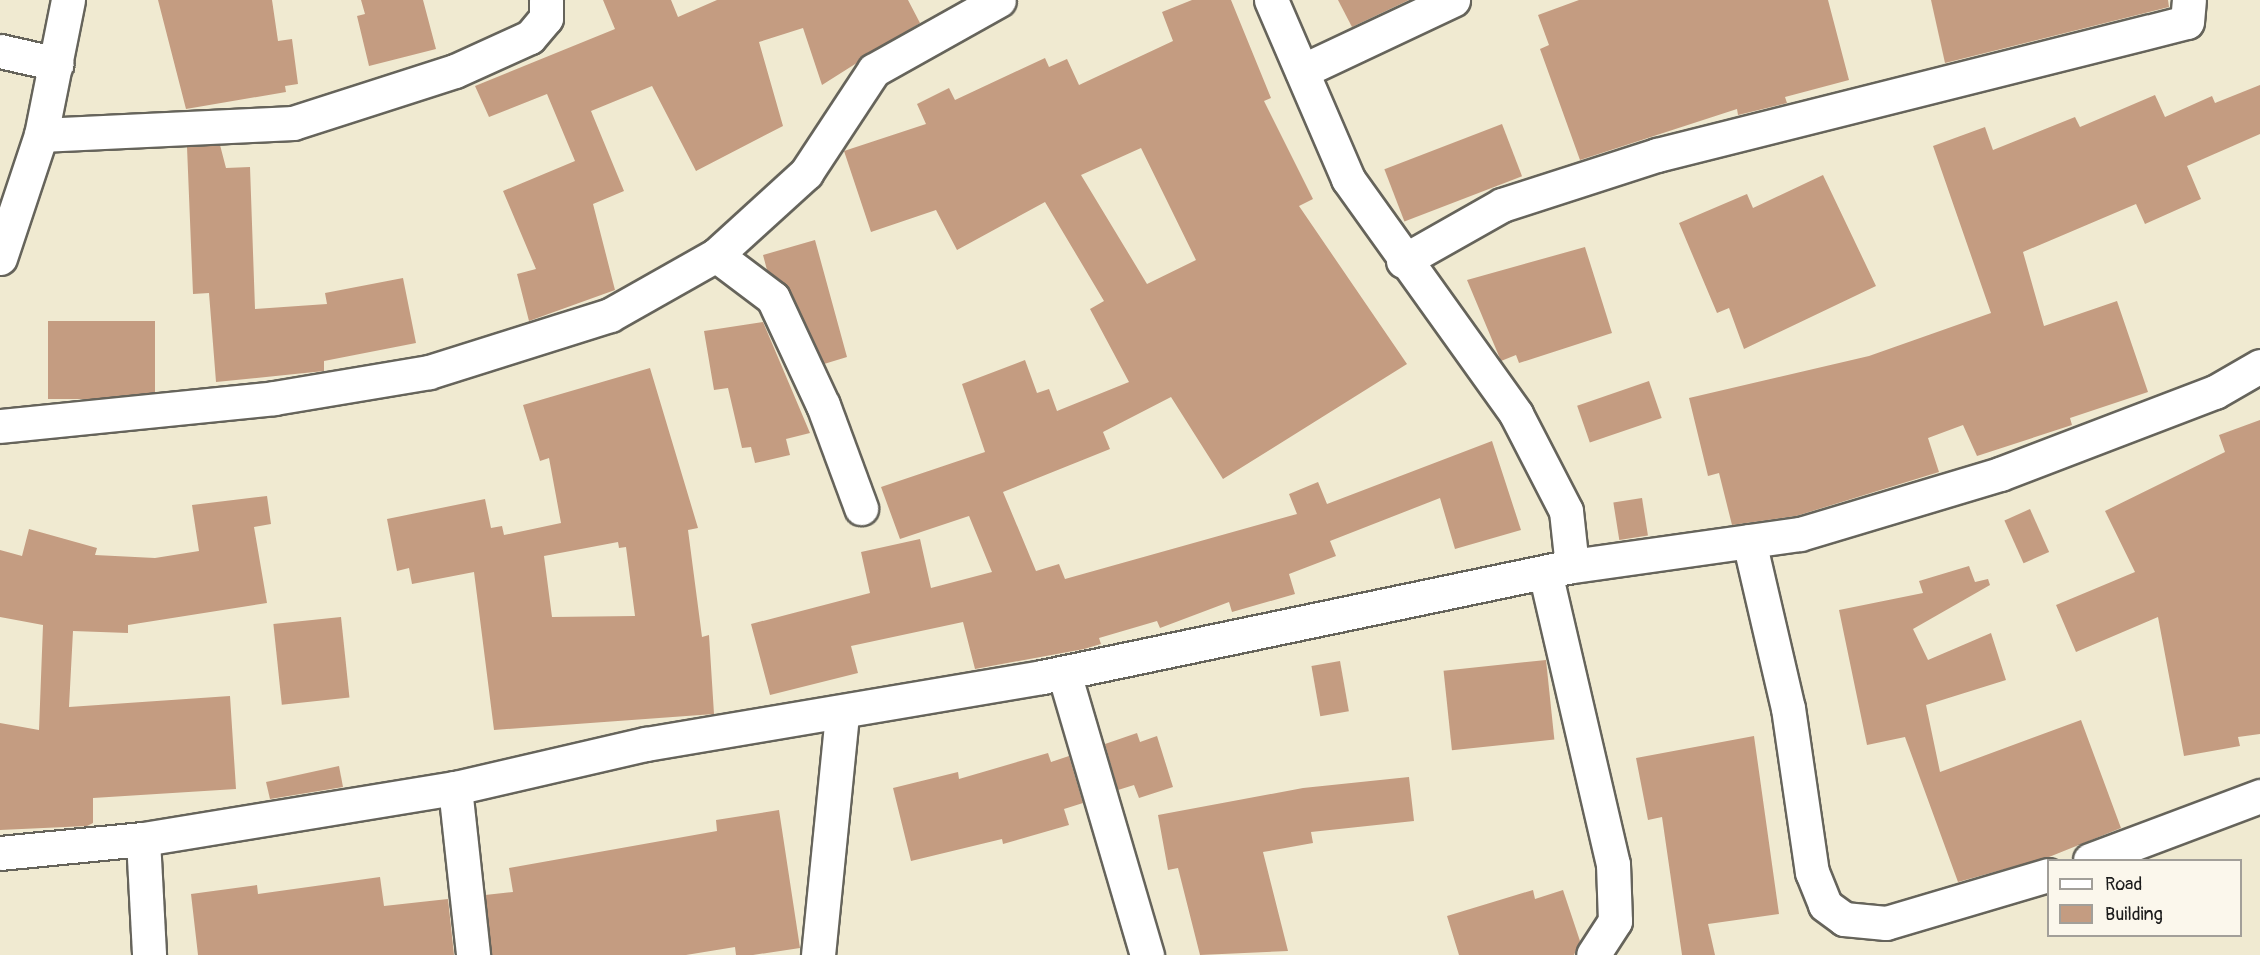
<!DOCTYPE html>
<style>
body{margin:0}
#map{position:relative;width:2260px;height:955px;overflow:hidden;background:#f0ead1;font-family:Pangolin,sans-serif}
div>[style]{position:absolute}
.building>*{inset:0;background:#c49c81;transform-origin:0 0}
.roads{filter:drop-shadow(2px 0 #66645b) drop-shadow(-2px 0 #66645b) drop-shadow(0 2px #66645b) drop-shadow(0 -2px #66645b)}
.minor>*{height:33px;margin:-16.5px;padding:0 16.5px;transform-origin:16.5px;border-radius:16.5px;background:#fff}
span{translate:-50% -50%;white-space:nowrap;text-align:center;line-height:1.15;-webkit-text-stroke:4.5px #fbf7ec;paint-order:stroke}
.legend{position:absolute;left:2047px;top:859px;width:195px;height:78px;box-sizing:border-box;background:#fbf7ec;border:2px solid #a29f99;margin:0;padding:8px 10px;list-style:none;font-size:18px;color:#1c1c1c}
.legend li{display:flex;align-items:center;gap:12px;height:30px}
.legend b{width:30px;border:2px solid #a29f99}
</style>
<div id="map">
<div class="building">
<div style="clip-path:polygon(158px 0,272px 0,278px 41px,292px 39px,298px 84px,285px 86px,286px 92px,186px 109px)"></div>
<div style="clip-path:polygon(361px 0,423px 0,436px 49px,369px 66px,357px 16px,365px 14px)"></div>
<div style="clip-path:polygon(603px 0,671px 0,678px 17px,717px 0,908px 0,920px 23px,822px 85px,803px 28px,759px 42px,783px 126px,696px 171px,652px 86px,591px 111px,624px 191px,593px 204px,615px 290px,529px 321px,517px 274px,536px 269px,503px 191px,575px 161px,547px 94px,489px 117px,475px 86px,615px 29px)"></div>
<div style="clip-path:polygon(evenodd,1192px 0,1231px 0,1271px 98px,1264px 101px,1313px 199px,1299px 206px,1407px 364px,1223px 479px,1171px 397px,1103px 432px,1110px 449px,1003px 492px,1036px 571px,1059px 564px,1065px 579px,1297px 514px,1289px 494px,1318px 482px,1327px 504px,1492px 441px,1521px 530px,1455px 549px,1440px 498px,1330px 541px,1336px 556px,1289px 574px,1295px 594px,1232px 612px,1229px 602px,1160px 628px,1157px 621px,1099px 638px,1101px 644px,1084px 649px,975px 669px,963px 622px,851px 646px,858px 673px,770px 695px,751px 624px,870px 593px,861px 552px,920px 539px,931px 588px,992px 572px,969px 516px,900px 539px,881px 487px,985px 452px,962px 384px,1025px 360px,1037px 393px,1049px 389px,1057px 411px,1129px 382px,1090px 309px,1104px 301px,1045px 202px,957px 250px,936px 210px,871px 232px,844px 151px,926px 124px,917px 104px,949px 88px,955px 100px,1045px 58px,1049px 67px,1067px 59px,1079px 85px,1173px 41px,1162px 12px,1192px 0,1141px 148px,1196px 260px,1147px 284px,1081px 175px,1141px 148px)"></div>
<div style="clip-path:polygon(1338px 0,1409px 0,1352px 27px)"></div>
<div style="clip-path:polygon(1579px 0,1828px 0,1849px 80px,1785px 97px,1787px 103px,1738px 115px,1737px 109px,1580px 160px,1540px 49px,1549px 45px,1538px 15px)"></div>
<div style="clip-path:polygon(1931px 0,2168px 0,2169px 7px,1945px 63px)"></div>
<div style="clip-path:polygon(2260px 85px,2260px 134px,2187px 166px,2201px 199px,2145px 224px,2136px 204px,2023px 252px,2044px 326px,2117px 301px,2148px 392px,2070px 418px,2072px 425px,1977px 456px,1963px 425px,1928px 438px,1939px 472px,1796px 516px,1732px 525px,1719px 473px,1708px 476px,1689px 398px,1869px 356px,1991px 313px,1933px 146px,1985px 127px,1993px 150px,2075px 117px,2080px 127px,2155px 95px,2165px 117px,2212px 96px,2215px 103px)"></div>
<div style="left:1502px;top:124px;width:56px;height:126px;rotate:69deg"></div>
<div style="clip-path:polygon(220px 145px,226px 168px,250px 167px,255px 309px,327px 304px,325px 293px,403px 278px,416px 343px,324px 361px,324px 371px,216px 382px,209px 293px,193px 294px,187px 147px)"></div>
<div style="clip-path:polygon(1823px 175px,1876px 286px,1744px 349px,1729px 308px,1717px 313px,1679px 223px,1747px 194px,1753px 208px)"></div>
<div style="clip-path:polygon(815px 240px,847px 357px,824px 364px,790px 290px,767px 270px,763px 255px)"></div>
<div style="clip-path:polygon(1585px 247px,1612px 333px,1519px 363px,1516px 355px,1501px 361px,1467px 280px)"></div>
<div style="left:48px;top:321px;width:107px;height:78px"></div>
<div style="clip-path:polygon(763px 322px,810px 433px,786px 439px,790px 455px,755px 463px,751px 447px,742px 448px,728px 388px,714px 390px,704px 331px)"></div>
<div style="clip-path:polygon(evenodd,650px 368px,698px 528px,688px 530px,702px 637px,709px 635px,714px 714px,494px 730px,474px 572px,412px 584px,409px 568px,397px 571px,387px 519px,485px 499px,491px 528px,502px 526px,504px 535px,561px 523px,549px 458px,540px 461px,523px 405px,650px 368px,618px 542px,619px 548px,626px 547px,635px 616px,552px 617px,544px 556px,618px 542px)"></div>
<div style="left:1649px;top:381px;width:39px;height:76px;rotate:71deg"></div>
<div style="clip-path:polygon(2260px 420px,2260px 734px,2238px 737px,2240px 746px,2184px 756px,2158px 617px,2076px 652px,2056px 605px,2135px 572px,2105px 511px,2225px 452px,2219px 435px)"></div>
<div style="clip-path:polygon(267px 496px,271px 524px,254px 527px,267px 603px,128px 625px,128px 633px,73px 631px,69px 707px,230px 696px,236px 789px,93px 798px,93px 823px,87px 826px,0 830px,0 723px,39px 730px,43px 625px,0 617px,0 550px,22px 556px,29px 529px,97px 548px,95px 555px,155px 558px,199px 551px,192px 505px)"></div>
<div style="left:1642px;top:498px;width:38px;height:29px;rotate:81deg"></div>
<div style="left:2030px;top:509px;width:47px;height:28px;rotate:66deg"></div>
<div style="clip-path:polygon(1969px 566px,1975px 582px,1988px 579px,1990px 585px,1913px 629px,1928px 660px,1991px 633px,2006px 680px,1926px 705px,1940px 772px,2081px 720px,2121px 828px,2049px 857px,1958px 882px,1905px 737px,1867px 745px,1839px 610px,1923px 593px,1919px 581px)"></div>
<div style="left:341px;top:617px;width:81px;height:68px;rotate:84deg"></div>
<div style="left:1546px;top:660px;width:80px;height:103px;rotate:84deg"></div>
<div style="left:1340px;top:661px;width:51px;height:29px;rotate:80deg"></div>
<div style="clip-path:polygon(1137px 733px,1140px 742px,1157px 736px,1173px 787px,1139px 798px,1134px 785px,1118px 790px,1105px 744px)"></div>
<div style="clip-path:polygon(1754px 736px,1779px 914px,1708px 924px,1715px 955px,1682px 955px,1662px 817px,1648px 820px,1636px 758px)"></div>
<div style="clip-path:polygon(1048px 753px,1051px 762px,1069px 756px,1083px 803px,1064px 809px,1069px 825px,1003px 844px,1002px 839px,911px 861px,893px 788px,958px 772px,959px 779px)"></div>
<div style="clip-path:polygon(339px 766px,343px 787px,270px 799px,266px 782px)"></div>
<div style="clip-path:polygon(1409px 777px,1414px 821px,1311px 832px,1313px 843px,1263px 852px,1288px 951px,1200px 955px,1178px 868px,1168px 870px,1158px 815px,1303px 788px)"></div>
<div style="clip-path:polygon(779px 810px,800px 948px,753px 955px,736px 955px,735px 947px,686px 955px,491px 955px,485px 895px,513px 892px,509px 868px,717px 831px,716px 820px)"></div>
<div style="clip-path:polygon(380px 877px,384px 906px,448px 899px,454px 955px,198px 955px,191px 894px,257px 885px,258px 894px)"></div>
<div style="clip-path:polygon(1533px 890px,1535px 899px,1563px 890px,1580px 941px,1574px 955px,1459px 955px,1447px 916px)"></div>
</div>
<div class="roads">
<div class="minor">
<div style="left:1271px;top:0;width:195px;rotate:66.7deg"></div>
<div style="left:1348px;top:179px;width:289px;rotate:54.4deg"></div>
<div style="left:1516px;top:414px;width:109px;rotate:62.7deg"></div>
<div style="left:1566px;top:511px;width:55px;rotate:83.8deg"></div>
<div style="left:0;top:51px;width:58px;rotate:12.8deg"></div>
<div style="left:1302px;top:71px;width:167px;rotate:-25.2deg"></div>
<div style="left:41px;top:135px;width:252px;rotate:-2.7deg"></div>
<div style="left:293px;top:123px;width:170px;rotate:-17.8deg"></div>
<div style="left:455px;top:71px;width:82px;rotate:-24.4deg"></div>
<div style="left:530px;top:37px;width:25px;rotate:-50deg"></div>
<div style="left:546px;top:18px;width:18px;rotate:-90deg"></div>
<div style="left:716px;top:255px;width:71px;rotate:37deg"></div>
<div style="left:773px;top:298px;width:118px;rotate:65deg"></div>
<div style="left:823px;top:405px;width:110px;rotate:69.7deg"></div>
<div style="left:0;top:258px;width:130px;rotate:-71.6deg"></div>
<div style="left:41px;top:135px;width:138px;rotate:-78.7deg"></div>
<div style="left:1403px;top:261px;width:114px;rotate:-29.5deg"></div>
<div style="left:1502px;top:205px;width:163px;rotate:-17.9deg"></div>
<div style="left:1657px;top:155px;width:546px;rotate:-14.09deg"></div>
<div style="left:2187px;top:22px;width:22px;rotate:-85deg"></div>
<div style="left:0;top:426px;width:275px;rotate:-5.8deg"></div>
<div style="left:274px;top:398px;width:157px;rotate:-9.5deg"></div>
<div style="left:429px;top:372px;width:190px;rotate:-17.5deg"></div>
<div style="left:610px;top:315px;width:122px;rotate:-29.5deg"></div>
<div style="left:716px;top:255px;width:122px;rotate:-42.3deg"></div>
<div style="left:806px;top:173px;width:123px;rotate:-56.6deg"></div>
<div style="left:874px;top:70px;width:143px;rotate:-29.2deg"></div>
<div style="left:1749px;top:541px;width:171px;rotate:76.9deg"></div>
<div style="left:1788px;top:708px;width:166px;rotate:81.7deg"></div>
<div style="left:1812px;top:872px;width:35px;rotate:68deg"></div>
<div style="left:1825px;top:905px;width:24px;rotate:36deg"></div>
<div style="left:1844px;top:919px;width:42px;rotate:5.4deg"></div>
<div style="left:1886px;top:923px;width:169px;rotate:-16.5deg"></div>
<div style="left:1545px;top:572px;width:300px;rotate:76.9deg"></div>
<div style="left:1613px;top:864px;width:57px;rotate:88deg"></div>
<div style="left:1615px;top:921px;width:40px;rotate:122.9deg"></div>
<div style="left:1064px;top:673px;width:294px;rotate:73.6deg"></div>
<div style="left:455px;top:788px;width:168px;rotate:83.8deg"></div>
<div style="left:143px;top:839px;width:116px;rotate:87deg"></div>
<div style="left:0;top:853px;width:144px;rotate:-5.6deg"></div>
<div style="left:143px;top:839px;width:316px;rotate:-9.3deg"></div>
<div style="left:455px;top:788px;width:196px;rotate:-13deg"></div>
<div style="left:646px;top:744px;width:402px;rotate:-9.6deg"></div>
<div style="left:1042px;top:677px;width:541px;rotate:-11.83deg"></div>
<div style="left:1572px;top:566px;width:230px;rotate:-8deg"></div>
<div style="left:1800px;top:534px;width:209px;rotate:-16.7deg"></div>
<div style="left:2000px;top:474px;width:230px;rotate:-20.9deg"></div>
<div style="left:2215px;top:392px;width:52px;rotate:-30deg"></div>
<div style="left:2090px;top:860px;width:182px;rotate:-20.6deg"></div>
<div style="left:818px;top:955px;width:243px;rotate:-84.3deg"></div>
</div>
</div>
<ul class="legend">
<li><b style="height:8px;background:#fff"></b>Road</li>
<li><b style="height:16px;background:#c49c81"></b>Building</li>
</ul>
</div>
